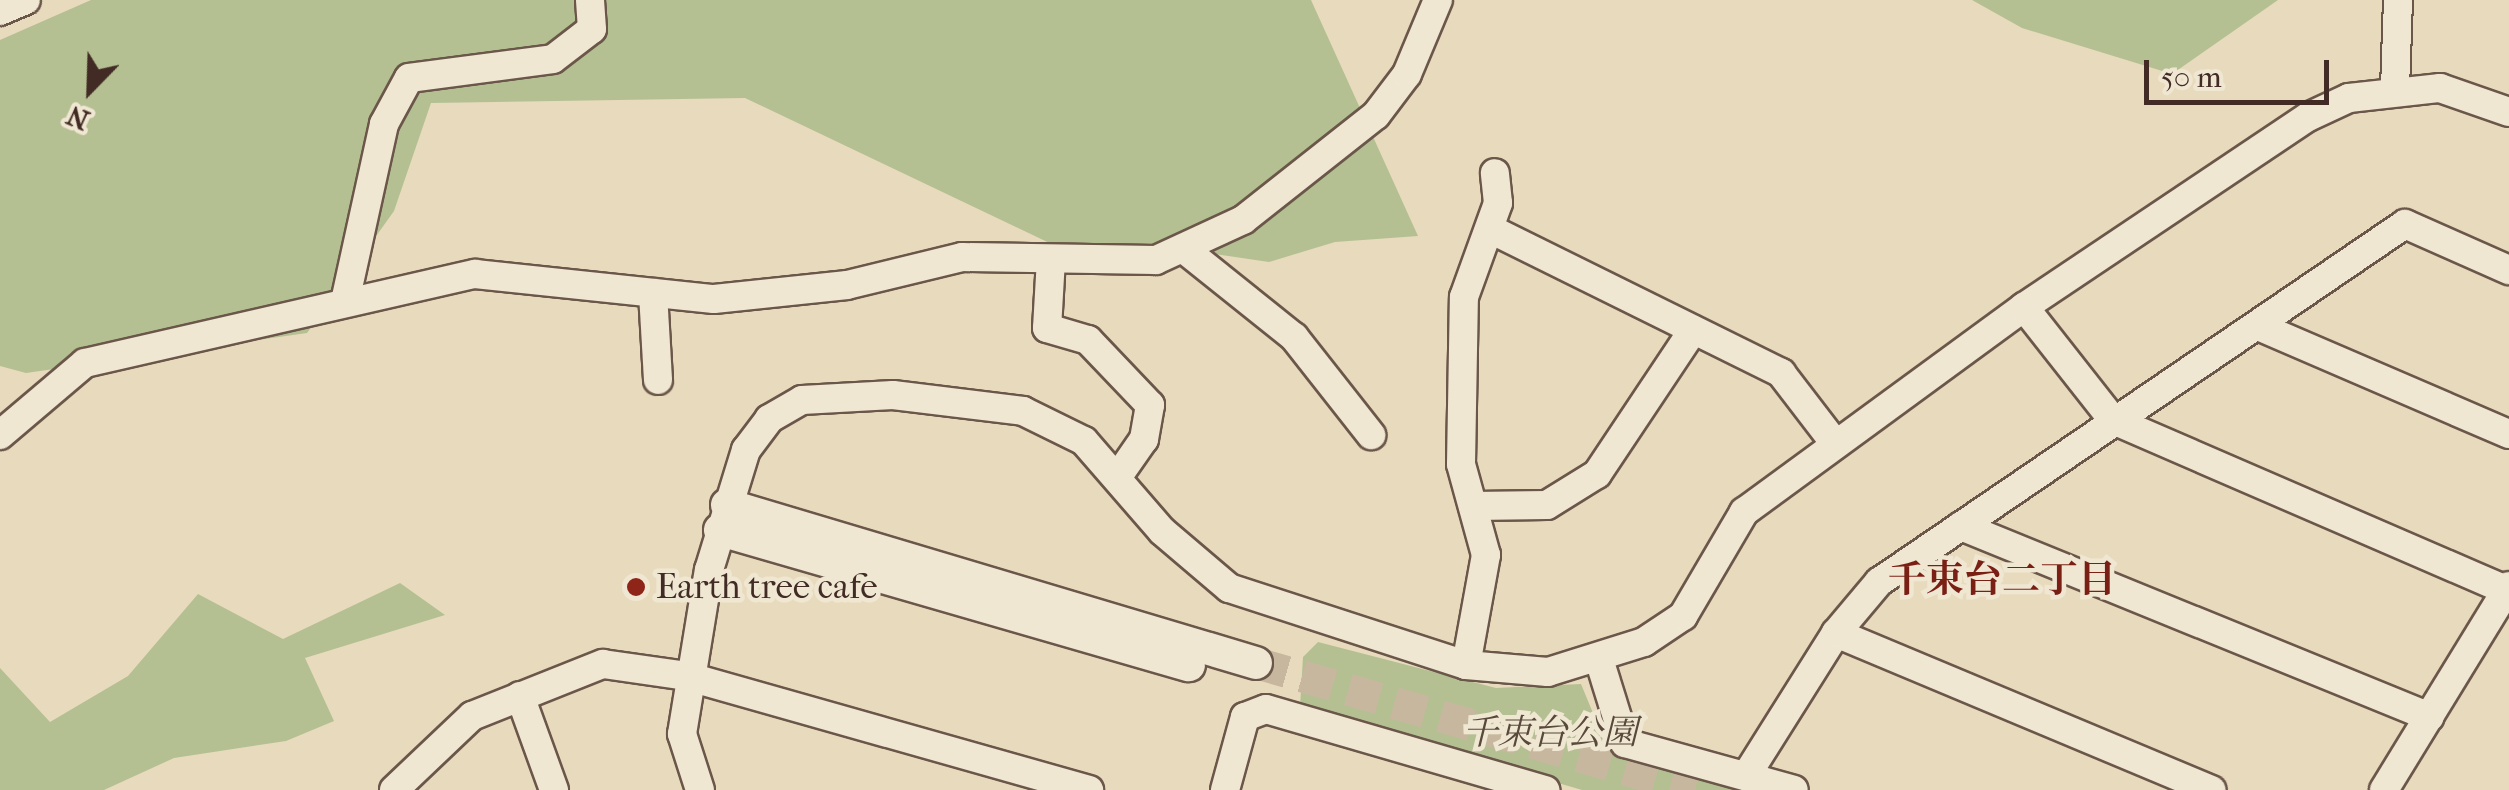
<!DOCTYPE html>
<meta charset="utf-8">
<style>
body{margin:0}
#map{position:relative;width:2509px;height:790px;overflow:hidden;background:#e8dabc;font-family:"IM FELL French Canon","Noto Serif JP",serif}
div>[style]{position:absolute}
.green>*{inset:0;background:#b4c092}
.tertiary-tunnel>*{height:32px;margin-top:-16px;transform-origin:0;background:repeating-linear-gradient(90deg,#c7b79e 0 32px,transparent 0 48px)}
.roads{filter:drop-shadow(2px 0 #6b574a) drop-shadow(-2px 0 #6b574a) drop-shadow(0 2px #6b574a) drop-shadow(0 -2px #6b574a)}
.minor>*{height:28px;margin:-14px;padding:0 14px;transform-origin:14px;border-radius:14px;background:#f0e7d3}
.tertiary>*{height:32px;margin:-16px;padding:0 16px;transform-origin:16px;border-radius:16px;background:#f0e7d3}
.dots>*{width:28px;height:28px;translate:-50% -50%;box-sizing:border-box;border:5px solid #f0e7d3;border-radius:50%}
span{translate:-50% -50%;white-space:nowrap;text-align:center;line-height:1.15;-webkit-text-stroke:9px #f0e7d3;paint-order:stroke}
.poi-label{font-size:35px;color:#412b24}
.left{translate:0 -50%;text-align:left}
.park-label{font-size:35px;color:#58493a;font-style:italic}
.neighbourhood-label{font-size:38px;color:#7a1f14;font-weight:700}
.north{position:absolute;left:40px;top:40px;width:100px;height:100px;-webkit-text-stroke:8px #f0e7d3;paint-order:stroke;rotate:203deg;font-size:28px;font-weight:700;line-height:40px;text-align:center;color:#412b24}
.north::after{content:'';display:block;margin:auto;width:35px;height:45px;background:#412b24;clip-path:polygon(50% 0,100% 100%,50% 72%,0 100%)}
.scale{position:absolute;left:2144px;top:60px;width:185px;height:45px;box-sizing:border-box;border:5px solid #412b24;border-top:0;padding-left:12px;font-size:30px;line-height:35px;white-space:nowrap;color:#412b24;-webkit-text-stroke:8px #f0e7d3;paint-order:stroke}
</style>
<div id="map">
<div class="green">
<div style="clip-path:polygon(91px 0,1311px 0,1418px 236px,1335px 242px,1269px 262px,1208px 253px,1083px 259px,745px 98px,431px 103px,394px 211px,307px 333px,26px 373px,0 366px,0 40px)"></div>
<div style="clip-path:polygon(1972px 0,2278px 0,2172px 74px,2022px 28px)"></div>
<div style="clip-path:polygon(400px 583px,445px 615px,305px 658px,334px 721px,286px 741px,174px 758px,104px 790px,0 790px,0 668px,50px 722px,128px 676px,198px 594px,283px 639px)"></div>
<div style="clip-path:polygon(1318px 642px,1496px 688px,1581px 684px,1609px 752px,1742px 790px,1582px 790px,1300px 707px,1303px 657px)"></div>
</div>
<div class="tertiary-tunnel">
<div style="left:1256px;top:663px;width:457px;rotate:16.1deg"></div>
</div>
<div class="roads">
<div class="minor">
<div style="left:0;top:11px;width:28px;rotate:-23deg"></div>
<div style="left:2395px;top:90px;width:90px;rotate:-88.1deg"></div>
<div style="left:1490px;top:229px;width:325px;rotate:26.3deg"></div>
<div style="left:1781px;top:373px;width:87px;rotate:52.5deg"></div>
<div style="left:1184px;top:249px;width:141px;rotate:38.7deg"></div>
<div style="left:1294px;top:337px;width:125px;rotate:51.8deg"></div>
<div style="left:1051px;top:259px;width:69px;rotate:93.3deg"></div>
<div style="left:1047px;top:328px;width:43px;rotate:16.3deg"></div>
<div style="left:1088px;top:340px;width:90px;rotate:46.4deg"></div>
<div style="left:1150px;top:405px;width:35px;rotate:100deg"></div>
<div style="left:1144px;top:439px;width:44px;rotate:124.8deg"></div>
<div style="left:653px;top:293px;width:87px;rotate:86.7deg"></div>
<div style="left:346px;top:297px;width:177px;rotate:-77.6deg"></div>
<div style="left:384px;top:124px;width:52px;rotate:-61.5deg"></div>
<div style="left:409px;top:78px;width:145px;rotate:-7.5deg"></div>
<div style="left:553px;top:59px;width:49px;rotate:-37.6deg"></div>
<div style="left:592px;top:29px;width:29px;rotate:-94deg"></div>
<div style="left:2024px;top:307px;width:144px;rotate:51.8deg"></div>
<div style="left:2113px;top:420px;width:431px;rotate:23.4deg"></div>
<div style="left:2258px;top:326px;width:273px;rotate:23.3deg"></div>
<div style="left:0;top:435px;width:111px;rotate:-40.3deg"></div>
<div style="left:85px;top:363px;width:400px;rotate:-12.9deg"></div>
<div style="left:475px;top:274px;width:240px;rotate:6deg"></div>
<div style="left:714px;top:299px;width:134px;rotate:-6deg"></div>
<div style="left:847px;top:285px;width:118px;rotate:-13.7deg"></div>
<div style="left:962px;top:257px;width:194px;rotate:0.9deg"></div>
<div style="left:1156px;top:260px;width:96px;rotate:-24.7deg"></div>
<div style="left:1243px;top:220px;width:169px;rotate:-38.3deg"></div>
<div style="left:1376px;top:115px;width:51px;rotate:-52.9deg"></div>
<div style="left:1407px;top:74px;width:80px;rotate:-67.3deg"></div>
<div style="left:1473px;top:506px;width:74px;rotate:-0.8deg"></div>
<div style="left:1547px;top:505px;width:59px;rotate:-31.8deg"></div>
<div style="left:1597px;top:474px;width:173px;rotate:-56.3deg"></div>
<div style="left:1961px;top:526px;width:506px;rotate:22.16deg"></div>
<div style="left:1836px;top:633px;width:407px;rotate:22.7deg"></div>
<div style="left:1599px;top:659px;width:88px;rotate:72.8deg"></div>
<div style="left:1625px;top:743px;width:175px;rotate:15.5deg"></div>
<div style="left:1466px;top:665px;width:112px;rotate:-79.7deg"></div>
<div style="left:1486px;top:555px;width:94px;rotate:-105.4deg"></div>
<div style="left:1461px;top:464px;width:167px;rotate:-89deg"></div>
<div style="left:1464px;top:297px;width:100px;rotate:-70.1deg"></div>
<div style="left:1498px;top:203px;width:30px;rotate:-96deg"></div>
<div style="left:520px;top:696px;width:100px;rotate:70.1deg"></div>
<div style="left:1746px;top:776px;width:169px;rotate:-57.8deg"></div>
<div style="left:1836px;top:633px;width:67px;rotate:-49.9deg"></div>
<div style="left:1879px;top:582px;width:636px;rotate:-34.24deg"></div>
<div style="left:2405px;top:224px;width:114px;rotate:23.9deg"></div>
<div style="left:394px;top:790px;width:108px;rotate:-43.5deg"></div>
<div style="left:472px;top:716px;width:141px;rotate:-21.7deg"></div>
<div style="left:603px;top:664px;width:84px;rotate:8.2deg"></div>
<div style="left:686px;top:676px;width:419px;rotate:15.8deg"></div>
<div style="left:700px;top:790px;width:59px;rotate:-107.8deg"></div>
<div style="left:682px;top:734px;width:166px;rotate:-80.7deg"></div>
<div style="left:709px;top:570px;width:126px;rotate:-72.9deg"></div>
<div style="left:746px;top:450px;width:39px;rotate:-53deg"></div>
<div style="left:769px;top:419px;width:38px;rotate:-30deg"></div>
<div style="left:802px;top:400px;width:91px;rotate:-3.1deg"></div>
<div style="left:893px;top:395px;width:131px;rotate:7deg"></div>
<div style="left:1023px;top:411px;width:68px;rotate:26.2deg"></div>
<div style="left:1084px;top:441px;width:119px;rotate:49.1deg"></div>
<div style="left:1162px;top:531px;width:88px;rotate:40.4deg"></div>
<div style="left:1229px;top:588px;width:249px;rotate:18deg"></div>
<div style="left:1466px;top:665px;width:82px;rotate:4.9deg"></div>
<div style="left:1548px;top:672px;width:101px;rotate:-17.4deg"></div>
<div style="left:1644px;top:642px;width:47px;rotate:-33.7deg"></div>
<div style="left:1683px;top:616px;width:121px;rotate:-59.6deg"></div>
<div style="left:1744px;top:512px;width:347px;rotate:-36.2deg"></div>
<div style="left:2024px;top:307px;width:342px;rotate:-33.8deg"></div>
<div style="left:2308px;top:117px;width:45px;rotate:-24.9deg"></div>
<div style="left:2349px;top:98px;width:92px;rotate:-6.3deg"></div>
<div style="left:2440px;top:88px;width:73px;rotate:19.2deg"></div>
<div style="left:1225px;top:790px;width:76px;rotate:-74.7deg"></div>
<div style="left:1245px;top:717px;width:22px;rotate:-21deg"></div>
<div style="left:1266px;top:709px;width:291px;rotate:16.2deg"></div>
<div style="left:2384px;top:790px;width:239px;rotate:-58.5deg"></div>
</div>
<div class="tertiary">
<div style="left:727px;top:505px;width:552px;rotate:16.63deg"></div>
<div style="left:720px;top:530px;width:488px;rotate:16.1deg"></div>
</div>
</div>
<div class="dots">
<div style="left:636px;top:587px;background:#8f2418"></div>
</div>
<div class="poi-label">
<span class="left" style="left:656px;top:587px">Earth tree cafe</span>
</div>
<div class="park-label">
<span style="left:1550px;top:733px">千束台公園</span>
</div>
<div class="neighbourhood-label">
<span style="left:2002px;top:580px">千束台二丁目</span>
</div>
<div class="north">N</div>
<div class="scale">50 m</div>
</div>
